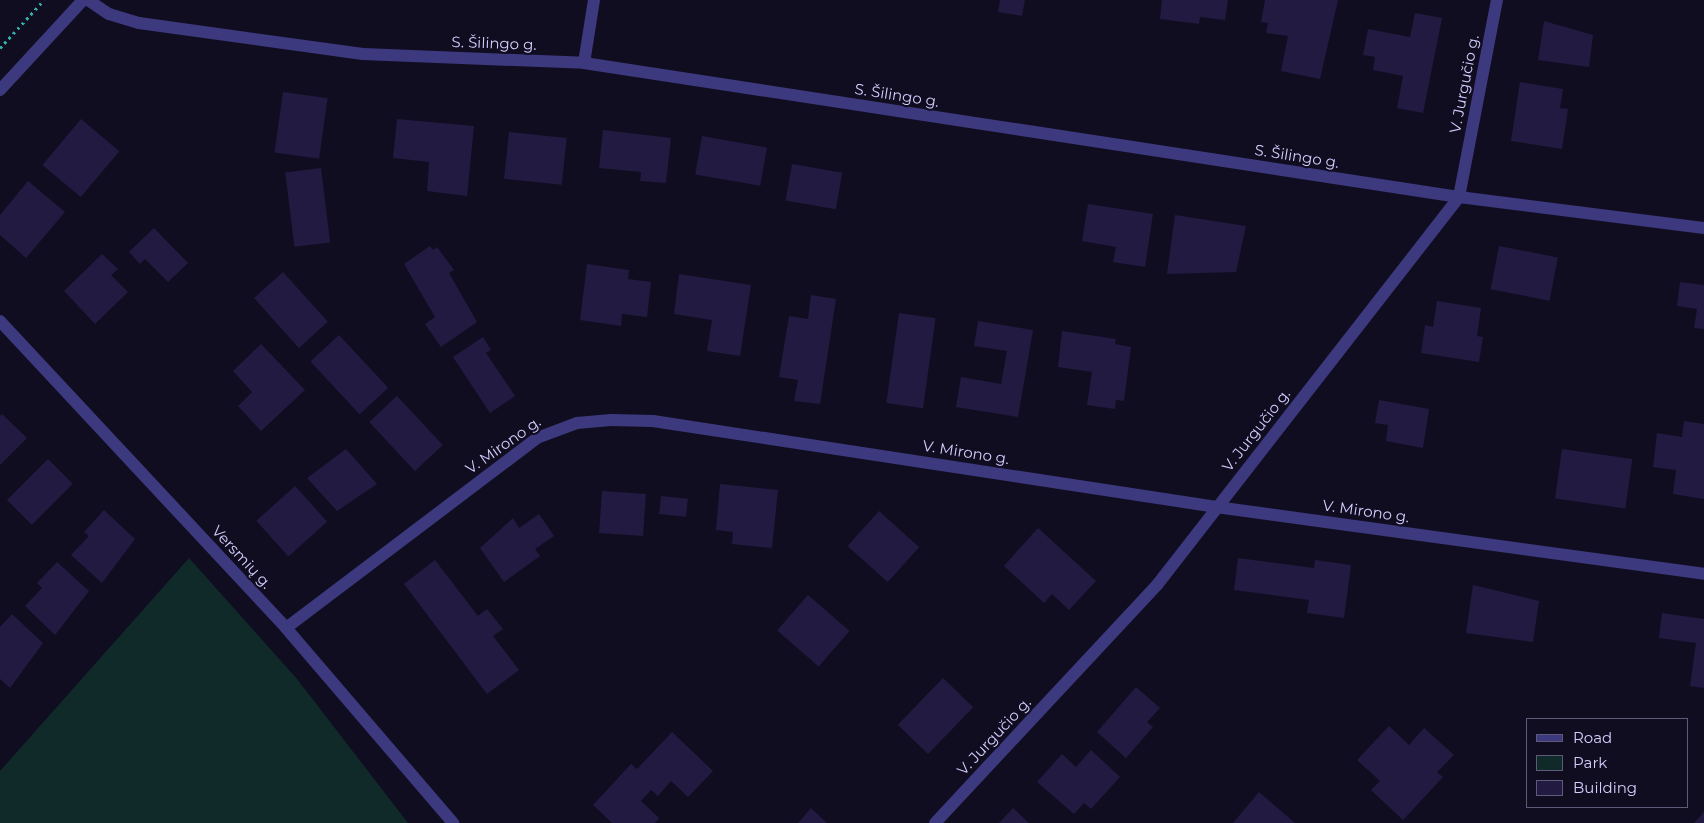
<!DOCTYPE html>
<meta charset="utf-8">
<style>
body{margin:0}
#map{position:relative;width:1704px;height:823px;overflow:hidden;background:#110d21;font-family:Montserrat,sans-serif}
div>[style]{position:absolute}
.green>*{inset:0;background:#102a2a}
.building>*{inset:0;background:#221a41;transform-origin:0 0}
.path>*{height:3px;margin-top:-1.5px;transform-origin:0;background:repeating-linear-gradient(90deg,#30b0ab 0 2.5px,transparent 0 6.5px)}
.minor>*{height:12px;margin:-6px;padding:0 6px;transform-origin:6px;border-radius:6px;background:#3d397f}
span{translate:-50% -50%;white-space:nowrap;text-align:center;line-height:1.15;-webkit-text-stroke:4.5px #110d21;paint-order:stroke}
.street-label{font-size:15px;color:#d4cefe}
.legend{position:absolute;left:1526px;top:718px;width:162px;height:90px;box-sizing:border-box;background:#110d21;border:1px solid #5f5a79;margin:0;padding:6px 9px;list-style:none;font-size:15px;color:#d4cefe}
.legend li{display:flex;align-items:center;gap:10px;height:25px}
.legend b{width:25px;border:1px solid #5f5a79}
</style>
<div id="map">
<div class="green">
<div style="clip-path:polygon(189px 558px,297px 679px,408px 823px,0 823px,0 771px)"></div>
</div>
<div class="building">
<div style="clip-path:polygon(1000px 0,1025px 0,1022px 16px,998px 12px)"></div>
<div style="clip-path:polygon(1162px 0,1228px 0,1225px 20px,1200px 17px,1199px 24px,1160px 19px)"></div>
<div style="clip-path:polygon(1265px 0,1338px 0,1320px 79px,1281px 71px,1288px 36px,1266px 33px,1268px 23px,1261px 22px)"></div>
<div style="clip-path:polygon(1415px 13px,1442px 18px,1423px 113px,1397px 108px,1403px 76px,1373px 70px,1375px 57px,1363px 55px,1368px 29px,1410px 37px)"></div>
<div style="clip-path:polygon(1544px 21px,1593px 35px,1589px 67px,1538px 60px)"></div>
<div style="clip-path:polygon(1520px 82px,1563px 89px,1560px 108px,1568px 109px,1562px 149px,1511px 141px)"></div>
<div style="left:283px;top:92px;width:45px;height:61px;rotate:8deg"></div>
<div style="left:81px;top:119px;width:50px;height:60px;rotate:40deg"></div>
<div style="clip-path:polygon(397px 119px,474px 126px,467px 196px,427px 191px,429px 162px,393px 158px)"></div>
<div style="clip-path:polygon(603px 130px,671px 138px,666px 183px,640px 181px,641px 172px,599px 168px)"></div>
<div style="left:509px;top:132px;width:58px;height:47px;rotate:6deg"></div>
<div style="left:702px;top:136px;width:66px;height:39px;rotate:10deg"></div>
<div style="left:792px;top:164px;width:51px;height:37px;rotate:10deg"></div>
<div style="left:321px;top:168px;width:75px;height:36px;rotate:83deg"></div>
<div style="clip-path:polygon(28px 181px,65px 212px,26px 258px,0 235px,0 215px)"></div>
<div style="clip-path:polygon(1088px 204px,1153px 214px,1145px 267px,1113px 262px,1116px 247px,1082px 241px)"></div>
<div style="clip-path:polygon(1175px 215px,1246px 226px,1236px 272px,1167px 274px)"></div>
<div style="clip-path:polygon(154px 228px,188px 263px,168px 282px,145px 259px,140px 264px,129px 252px)"></div>
<div style="clip-path:polygon(430px 246px,433px 250px,437px 247px,454px 270px,449px 273px,477px 322px,441px 347px,425px 324px,435px 317px,404px 264px)"></div>
<div style="left:1499px;top:246px;width:60px;height:44px;rotate:11deg"></div>
<div style="clip-path:polygon(102px 254px,118px 269px,111px 275px,128px 292px,95px 324px,64px 291px)"></div>
<div style="clip-path:polygon(587px 264px,629px 270px,628px 279px,651px 282px,647px 317px,622px 314px,621px 326px,580px 320px)"></div>
<div style="left:283px;top:272px;width:67px;height:39px;rotate:48deg"></div>
<div style="clip-path:polygon(679px 274px,751px 285px,740px 356px,707px 351px,712px 320px,674px 314px)"></div>
<div style="clip-path:polygon(1680px 282px,1704px 285px,1704px 329px,1694px 328px,1697px 309px,1677px 306px)"></div>
<div style="clip-path:polygon(811px 295px,836px 299px,820px 404px,794px 401px,798px 380px,779px 377px,789px 316px,808px 319px)"></div>
<div style="clip-path:polygon(1437px 301px,1481px 308px,1477px 336px,1483px 337px,1479px 362px,1421px 353px,1425px 325px,1433px 327px)"></div>
<div style="left:899px;top:313px;width:37px;height:91px;rotate:8deg"></div>
<div style="clip-path:polygon(978px 321px,1033px 330px,1018px 417px,956px 407px,961px 377px,1001px 384px,1007px 351px,974px 346px)"></div>
<div style="clip-path:polygon(1062px 331px,1116px 339px,1115px 344px,1131px 347px,1124px 401px,1116px 400px,1115px 409px,1087px 405px,1092px 372px,1058px 367px)"></div>
<div style="left:339px;top:335px;width:72px;height:39px;rotate:47deg"></div>
<div style="clip-path:polygon(483px 337px,491px 350px,486px 353px,515px 396px,490px 413px,453px 357px)"></div>
<div style="clip-path:polygon(261px 344px,305px 390px,261px 431px,238px 406px,252px 392px,233px 371px)"></div>
<div style="left:397px;top:396px;width:67px;height:38px;rotate:47deg"></div>
<div style="clip-path:polygon(1379px 400px,1429px 409px,1423px 448px,1386px 441px,1388px 425px,1375px 423px)"></div>
<div style="clip-path:polygon(2px 414px,27px 438px,0 465px,0 416px)"></div>
<div style="clip-path:polygon(1684px 421px,1704px 424px,1704px 499px,1673px 494px,1676px 470px,1653px 467px,1657px 433px,1682px 437px)"></div>
<div style="clip-path:polygon(346px 449px,377px 484px,337px 511px,307px 478px)"></div>
<div style="left:1562px;top:449px;width:71px;height:50px;rotate:8deg"></div>
<div style="left:48px;top:459px;width:35px;height:58px;rotate:45deg"></div>
<div style="clip-path:polygon(720px 484px,778px 490px,772px 548px,732px 544px,733px 532px,716px 530px)"></div>
<div style="left:295px;top:486px;width:48px;height:52px;rotate:48deg"></div>
<div style="left:602px;top:491px;width:44px;height:42px;rotate:4deg"></div>
<div style="left:661px;top:496px;width:27px;height:18px;rotate:6deg"></div>
<div style="clip-path:polygon(104px 510px,135px 539px,102px 583px,71px 555px,89px 536px,84px 532px)"></div>
<div style="left:879px;top:511px;width:54px;height:47px;rotate:42deg"></div>
<div style="clip-path:polygon(539px 514px,554px 536px,535px 549px,540px 556px,504px 582px,480px 548px,513px 518px,519px 528px)"></div>
<div style="clip-path:polygon(1038px 528px,1096px 581px,1069px 610px,1052px 594px,1044px 603px,1004px 566px)"></div>
<div style="clip-path:polygon(1238px 558px,1314px 568px,1315px 560px,1351px 565px,1344px 618px,1307px 613px,1309px 600px,1234px 590px)"></div>
<div style="clip-path:polygon(435px 560px,478px 616px,487px 609px,503px 629px,493px 636px,519px 670px,487px 694px,404px 584px)"></div>
<div style="clip-path:polygon(57px 562px,89px 591px,55px 635px,25px 606px,42px 588px,37px 583px)"></div>
<div style="clip-path:polygon(1473px 585px,1539px 601px,1533px 642px,1466px 633px)"></div>
<div style="left:808px;top:595px;width:55px;height:47px;rotate:41deg"></div>
<div style="clip-path:polygon(1662px 613px,1704px 619px,1704px 688px,1690px 686px,1696px 643px,1659px 638px)"></div>
<div style="clip-path:polygon(12px 614px,43px 643px,10px 688px,0 679px,0 627px)"></div>
<div style="left:943px;top:678px;width:42px;height:65px;rotate:44deg"></div>
<div style="clip-path:polygon(1136px 687px,1160px 708px,1147px 722px,1153px 727px,1126px 758px,1097px 732px)"></div>
<div style="clip-path:polygon(1389px 726px,1409px 745px,1424px 728px,1454px 755px,1437px 772px,1443px 777px,1403px 820px,1371px 790px,1380px 781px,1357px 760px)"></div>
<div style="clip-path:polygon(672px 732px,713px 771px,688px 797px,671px 781px,658px 796px,651px 790px,641px 801px,659px 818px,655px 823px,612px 823px,593px 805px,631px 764px,637px 769px)"></div>
<div style="clip-path:polygon(1091px 750px,1120px 777px,1091px 809px,1084px 803px,1074px 814px,1037px 782px,1062px 754px,1076px 767px)"></div>
<div style="clip-path:polygon(1259px 792px,1295px 823px,1233px 823px)"></div>
<div style="clip-path:polygon(811px 808px,827px 823px,798px 823px)"></div>
<div style="clip-path:polygon(1013px 808px,1029px 823px,999px 823px)"></div>
<div style="clip-path:polygon(1704px 812px,1704px 823px,1694px 823px)"></div>
</div>
<div class="path">
<div style="left:0;top:48px;width:65px;rotate:-47.5deg"></div>
</div>
<div class="minor">
<div style="left:88px;top:0;width:25px;rotate:34deg"></div>
<div style="left:109px;top:14px;width:31px;rotate:17deg"></div>
<div style="left:139px;top:23px;width:226px;rotate:7.9deg"></div>
<div style="left:363px;top:54px;width:221px;rotate:2.3deg"></div>
<div style="left:584px;top:63px;width:885px;rotate:8.71deg"></div>
<div style="left:1459px;top:197px;width:247px;rotate:7.2deg"></div>
<div style="left:584px;top:63px;width:64px;rotate:-81deg"></div>
<div style="left:0;top:90px;width:122px;rotate:-47.3deg"></div>
<div style="left:0;top:321px;width:420px;rotate:47deg"></div>
<div style="left:286px;top:628px;width:257px;rotate:49.4deg"></div>
<div style="left:286px;top:628px;width:315px;rotate:-37.1deg"></div>
<div style="left:537px;top:438px;width:43px;rotate:-20.6deg"></div>
<div style="left:577px;top:423px;width:34px;rotate:-5deg"></div>
<div style="left:611px;top:420px;width:42px;rotate:1.4deg"></div>
<div style="left:653px;top:421px;width:570px;rotate:8.68deg"></div>
<div style="left:1216px;top:507px;width:493px;rotate:7.8deg"></div>
<div style="left:935px;top:823px;width:325px;rotate:-47deg"></div>
<div style="left:1157px;top:585px;width:492px;rotate:-52.1deg"></div>
<div style="left:1459px;top:197px;width:201px;rotate:-79.1deg"></div>
</div>
<div class="street-label">
<span style="left:494px;top:43px;rotate:2deg">S. Šilingo g.</span>
<span style="left:1464px;top:84px;rotate:-79deg">V. Jurgučio g.</span>
<span style="left:897px;top:95px;rotate:9deg">S. Šilingo g.</span>
<span style="left:1297px;top:156px;rotate:9deg">S. Šilingo g.</span>
<span style="left:1256px;top:430px;rotate:-52deg">V. Jurgučio g.</span>
<span style="left:503px;top:445px;rotate:-35deg">V. Mirono g.</span>
<span style="left:966px;top:452px;rotate:9deg">V. Mirono g.</span>
<span style="left:1366px;top:511px;rotate:8deg">V. Mirono g.</span>
<span style="left:242px;top:557px;rotate:47deg">Versmių g.</span>
<span style="left:994px;top:736px;rotate:-47deg">V. Jurgučio g.</span>
</div>
<ul class="legend">
<li><b style="height:6px;background:#3d397f"></b>Road</li>
<li><b style="height:14px;background:#102a2a"></b>Park</li>
<li><b style="height:14px;background:#221a41"></b>Building</li>
</ul>
</div>
